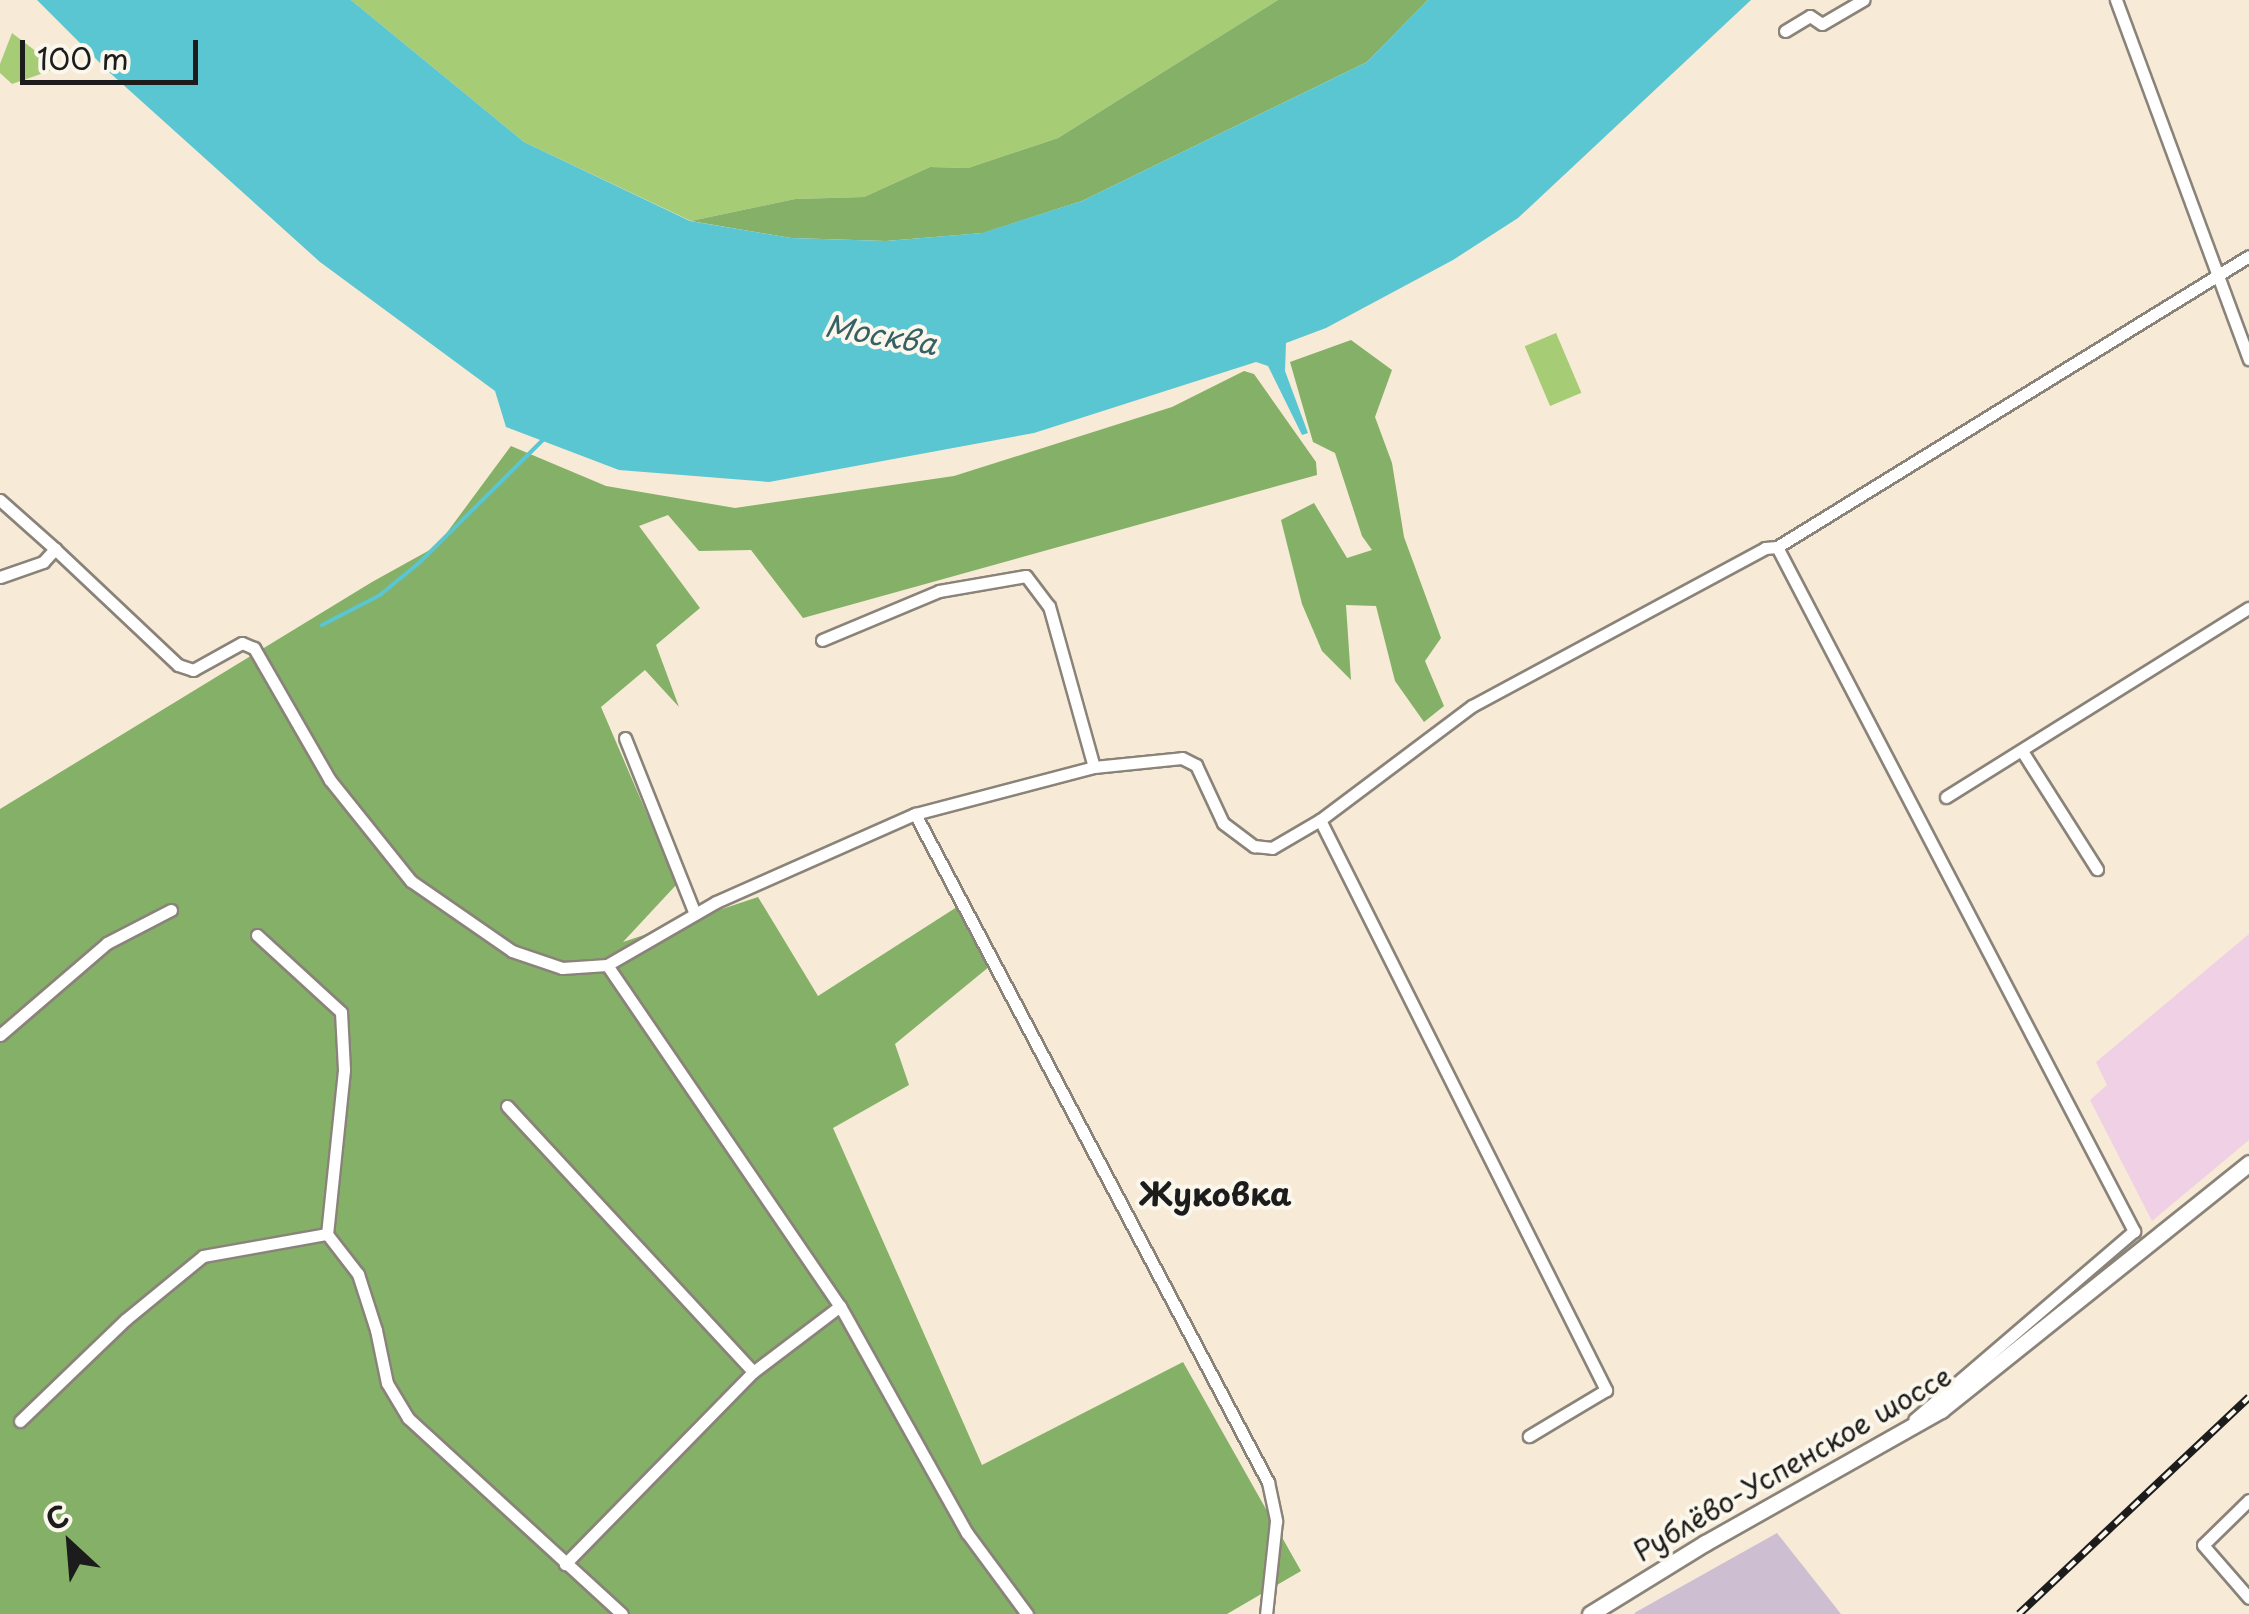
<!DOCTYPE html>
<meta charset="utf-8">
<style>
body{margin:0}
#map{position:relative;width:2249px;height:1614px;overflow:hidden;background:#f7ead6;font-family:"Playpen Sans",sans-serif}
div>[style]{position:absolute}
.built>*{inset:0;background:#f0d0e4}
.industrial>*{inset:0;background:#cebed1}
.green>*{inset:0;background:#a6cc76;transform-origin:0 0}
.forest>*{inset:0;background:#84b067}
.water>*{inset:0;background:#5ac6d1}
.stream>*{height:4px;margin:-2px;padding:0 2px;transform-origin:2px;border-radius:2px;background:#5ac6d1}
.roads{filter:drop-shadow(2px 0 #8a8379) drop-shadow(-2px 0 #8a8379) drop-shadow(0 2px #8a8379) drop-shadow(0 -2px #8a8379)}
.street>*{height:11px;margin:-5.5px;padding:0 5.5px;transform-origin:5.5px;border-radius:5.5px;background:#fff}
.secondary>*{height:15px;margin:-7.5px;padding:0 7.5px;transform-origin:7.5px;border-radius:7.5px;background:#fff}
.rail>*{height:8px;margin-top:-4px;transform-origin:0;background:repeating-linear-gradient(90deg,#fbf7ec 0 11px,#1c1c1c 0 22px);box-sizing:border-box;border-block:2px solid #1c1c1c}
span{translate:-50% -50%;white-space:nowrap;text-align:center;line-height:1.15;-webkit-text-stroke:8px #fbf7ec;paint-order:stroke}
.street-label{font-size:28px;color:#1c1c1c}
.water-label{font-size:30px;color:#356064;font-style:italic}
.quarter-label{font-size:32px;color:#1c1c1c;font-weight:700}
.north{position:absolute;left:20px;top:1494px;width:100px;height:100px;-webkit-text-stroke:8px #fbf7ec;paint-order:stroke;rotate:334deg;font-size:28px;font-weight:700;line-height:40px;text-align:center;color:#1c1c1c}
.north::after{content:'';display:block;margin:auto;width:35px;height:45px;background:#1c1c1c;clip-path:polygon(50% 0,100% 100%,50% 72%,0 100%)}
.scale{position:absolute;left:20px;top:40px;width:178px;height:45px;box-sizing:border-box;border:5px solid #1c1c1c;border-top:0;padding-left:12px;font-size:30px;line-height:35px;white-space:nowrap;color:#1c1c1c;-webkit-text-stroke:8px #fbf7ec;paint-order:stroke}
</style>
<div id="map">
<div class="built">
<div style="clip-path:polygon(2249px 934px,2249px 1140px,2152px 1221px,2090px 1100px,2107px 1085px,2096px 1062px)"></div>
</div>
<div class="industrial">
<div style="clip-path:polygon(1777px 1533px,1841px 1614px,1634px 1614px,1636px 1612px)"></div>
</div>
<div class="green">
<div style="clip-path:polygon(351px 0,1278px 0,1058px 138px,968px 168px,930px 167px,864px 197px,795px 199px,691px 221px,524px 142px)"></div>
<div style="clip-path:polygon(12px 33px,58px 68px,12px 84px,0 73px,0 64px)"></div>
<div style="left:1556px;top:333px;width:65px;height:34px;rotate:67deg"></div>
</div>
<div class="forest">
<div style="clip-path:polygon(1278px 0,1428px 0,1367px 62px,1082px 201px,983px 233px,886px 241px,791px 238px,691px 221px,795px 199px,864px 197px,930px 167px,968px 168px,1058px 138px)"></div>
<div style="clip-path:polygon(1351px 340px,1392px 370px,1375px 417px,1392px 463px,1404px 537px,1441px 638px,1425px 661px,1444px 706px,1424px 722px,1395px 681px,1376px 606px,1346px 605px,1351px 680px,1322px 651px,1302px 604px,1281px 520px,1314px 503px,1347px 558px,1372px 550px,1362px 536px,1335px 453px,1313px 442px,1290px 362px)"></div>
<div style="clip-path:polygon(1244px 371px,1254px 374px,1316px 462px,1317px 475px,803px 618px,751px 550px,699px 551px,668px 515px,639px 526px,700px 608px,656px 645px,679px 707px,645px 670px,601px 707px,677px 884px,623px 942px,758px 897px,818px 996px,960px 905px,990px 966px,895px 1044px,909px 1085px,833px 1128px,982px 1465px,1183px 1362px,1301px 1571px,1227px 1614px,0 1614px,0 809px,372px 582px,437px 546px,511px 446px,606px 486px,735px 508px,954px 476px,1172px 407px)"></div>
</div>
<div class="water">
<div style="clip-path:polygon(37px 0,351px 0,524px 142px,690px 221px,791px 238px,886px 241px,982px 233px,1082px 201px,1367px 62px,1428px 0,1751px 0,1518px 218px,1453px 260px,1326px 328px,1286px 343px,1285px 371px,1308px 433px,1302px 435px,1268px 366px,1256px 362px,1034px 433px,769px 482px,619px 470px,506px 427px,495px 391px,320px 262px,109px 72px)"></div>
</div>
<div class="stream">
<div style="left:322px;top:625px;width:65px;rotate:-27.3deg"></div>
<div style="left:380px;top:595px;width:52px;rotate:-39.5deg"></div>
<div style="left:420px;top:562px;width:177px;rotate:-44.8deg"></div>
</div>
<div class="roads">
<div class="street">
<div style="left:2116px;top:0;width:383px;rotate:69.7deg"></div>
<div style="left:1785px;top:31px;width:29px;rotate:-31deg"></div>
<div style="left:1810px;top:16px;width:14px;rotate:34deg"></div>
<div style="left:1822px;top:24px;width:48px;rotate:-30.3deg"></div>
<div style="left:0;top:500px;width:74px;rotate:41.7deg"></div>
<div style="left:1777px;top:547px;width:772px;rotate:62.44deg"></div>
<div style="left:2134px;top:1231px;width:289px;rotate:139.4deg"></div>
<div style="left:0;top:577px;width:46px;rotate:-19.2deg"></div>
<div style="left:43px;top:562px;width:18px;rotate:-47deg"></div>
<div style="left:55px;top:549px;width:169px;rotate:43.3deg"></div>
<div style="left:178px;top:665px;width:16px;rotate:18deg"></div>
<div style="left:193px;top:670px;width:56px;rotate:-28.9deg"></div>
<div style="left:242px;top:643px;width:13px;rotate:23deg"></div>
<div style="left:254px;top:648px;width:152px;rotate:60.1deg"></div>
<div style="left:330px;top:780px;width:129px;rotate:51.3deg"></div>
<div style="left:411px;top:881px;width:123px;rotate:34.7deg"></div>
<div style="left:512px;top:951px;width:53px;rotate:18.8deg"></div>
<div style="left:562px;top:968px;width:45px;rotate:-3.8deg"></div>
<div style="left:607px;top:965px;width:413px;rotate:55.7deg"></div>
<div style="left:840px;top:1306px;width:260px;rotate:60.8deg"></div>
<div style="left:967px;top:1533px;width:101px;rotate:53.5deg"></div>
<div style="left:822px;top:640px;width:127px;rotate:-22.7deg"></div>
<div style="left:939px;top:591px;width:88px;rotate:-9.8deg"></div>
<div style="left:1026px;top:576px;width:38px;rotate:53deg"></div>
<div style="left:1049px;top:606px;width:167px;rotate:74.4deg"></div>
<div style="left:625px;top:738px;width:189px;rotate:68.3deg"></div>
<div style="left:2022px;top:751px;width:140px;rotate:57.6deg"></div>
<div style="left:1946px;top:797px;width:357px;rotate:-32deg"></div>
<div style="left:915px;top:814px;width:756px;rotate:62.15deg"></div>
<div style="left:1268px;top:1482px;width:40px;rotate:78deg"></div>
<div style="left:1276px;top:1521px;width:94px;rotate:96.1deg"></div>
<div style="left:1320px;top:820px;width:638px;rotate:63.35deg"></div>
<div style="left:1606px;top:1390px;width:90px;rotate:149.1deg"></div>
<div style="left:257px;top:935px;width:114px;rotate:42.5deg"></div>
<div style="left:341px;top:1012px;width:58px;rotate:87deg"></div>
<div style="left:344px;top:1070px;width:165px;rotate:95.9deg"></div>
<div style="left:327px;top:1234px;width:51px;rotate:52.2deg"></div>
<div style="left:358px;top:1274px;width:59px;rotate:72.2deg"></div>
<div style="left:376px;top:1330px;width:54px;rotate:78.3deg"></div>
<div style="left:387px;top:1383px;width:41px;rotate:59deg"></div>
<div style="left:408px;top:1418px;width:290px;rotate:42.5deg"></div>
<div style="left:607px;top:965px;width:126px;rotate:-30deg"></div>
<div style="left:716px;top:902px;width:218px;rotate:-23.9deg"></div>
<div style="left:915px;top:814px;width:185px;rotate:-14.7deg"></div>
<div style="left:1094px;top:767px;width:88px;rotate:-5.8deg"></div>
<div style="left:1182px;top:758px;width:16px;rotate:27deg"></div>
<div style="left:1196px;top:765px;width:64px;rotate:65deg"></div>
<div style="left:1223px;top:823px;width:39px;rotate:37deg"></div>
<div style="left:1254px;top:846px;width:18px;rotate:6deg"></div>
<div style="left:1272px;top:848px;width:56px;rotate:-30.3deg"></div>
<div style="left:1320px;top:820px;width:190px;rotate:-36.9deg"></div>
<div style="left:1472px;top:706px;width:333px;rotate:-28.3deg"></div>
<div style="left:1765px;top:548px;width:12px;rotate:-5deg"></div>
<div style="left:1777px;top:547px;width:554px;rotate:-31.65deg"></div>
<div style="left:0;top:1035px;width:141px;rotate:-40.7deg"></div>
<div style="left:107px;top:943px;width:72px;rotate:-27.3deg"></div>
<div style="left:507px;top:1106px;width:362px;rotate:47.2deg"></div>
<div style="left:753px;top:1372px;width:269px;rotate:134.4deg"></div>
<div style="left:753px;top:1372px;width:109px;rotate:-37.2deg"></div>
<div style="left:20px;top:1421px;width:146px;rotate:-43.9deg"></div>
<div style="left:125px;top:1320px;width:101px;rotate:-39.4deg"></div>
<div style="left:203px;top:1256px;width:126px;rotate:-10.1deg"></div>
<div style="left:2249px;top:1500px;width:64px;rotate:135.6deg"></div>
<div style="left:2203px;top:1545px;width:70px;rotate:49deg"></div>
</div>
<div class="secondary">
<div style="left:1590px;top:1614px;width:135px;rotate:-31.7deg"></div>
<div style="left:1705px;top:1543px;width:271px;rotate:-29.4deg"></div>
<div style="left:1941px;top:1410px;width:395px;rotate:-38.7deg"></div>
</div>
</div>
<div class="rail">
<div style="left:2019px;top:1614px;width:316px;rotate:-43.3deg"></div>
</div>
<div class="street-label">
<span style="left:1792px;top:1463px;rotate:-30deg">Рублёво-Успенское шоссе</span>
</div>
<div class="water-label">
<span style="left:881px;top:334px;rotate:10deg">Москва</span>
</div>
<div class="quarter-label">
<span style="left:1215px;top:1193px">Жуковка</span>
</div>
<div class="north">С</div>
<div class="scale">100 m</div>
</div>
